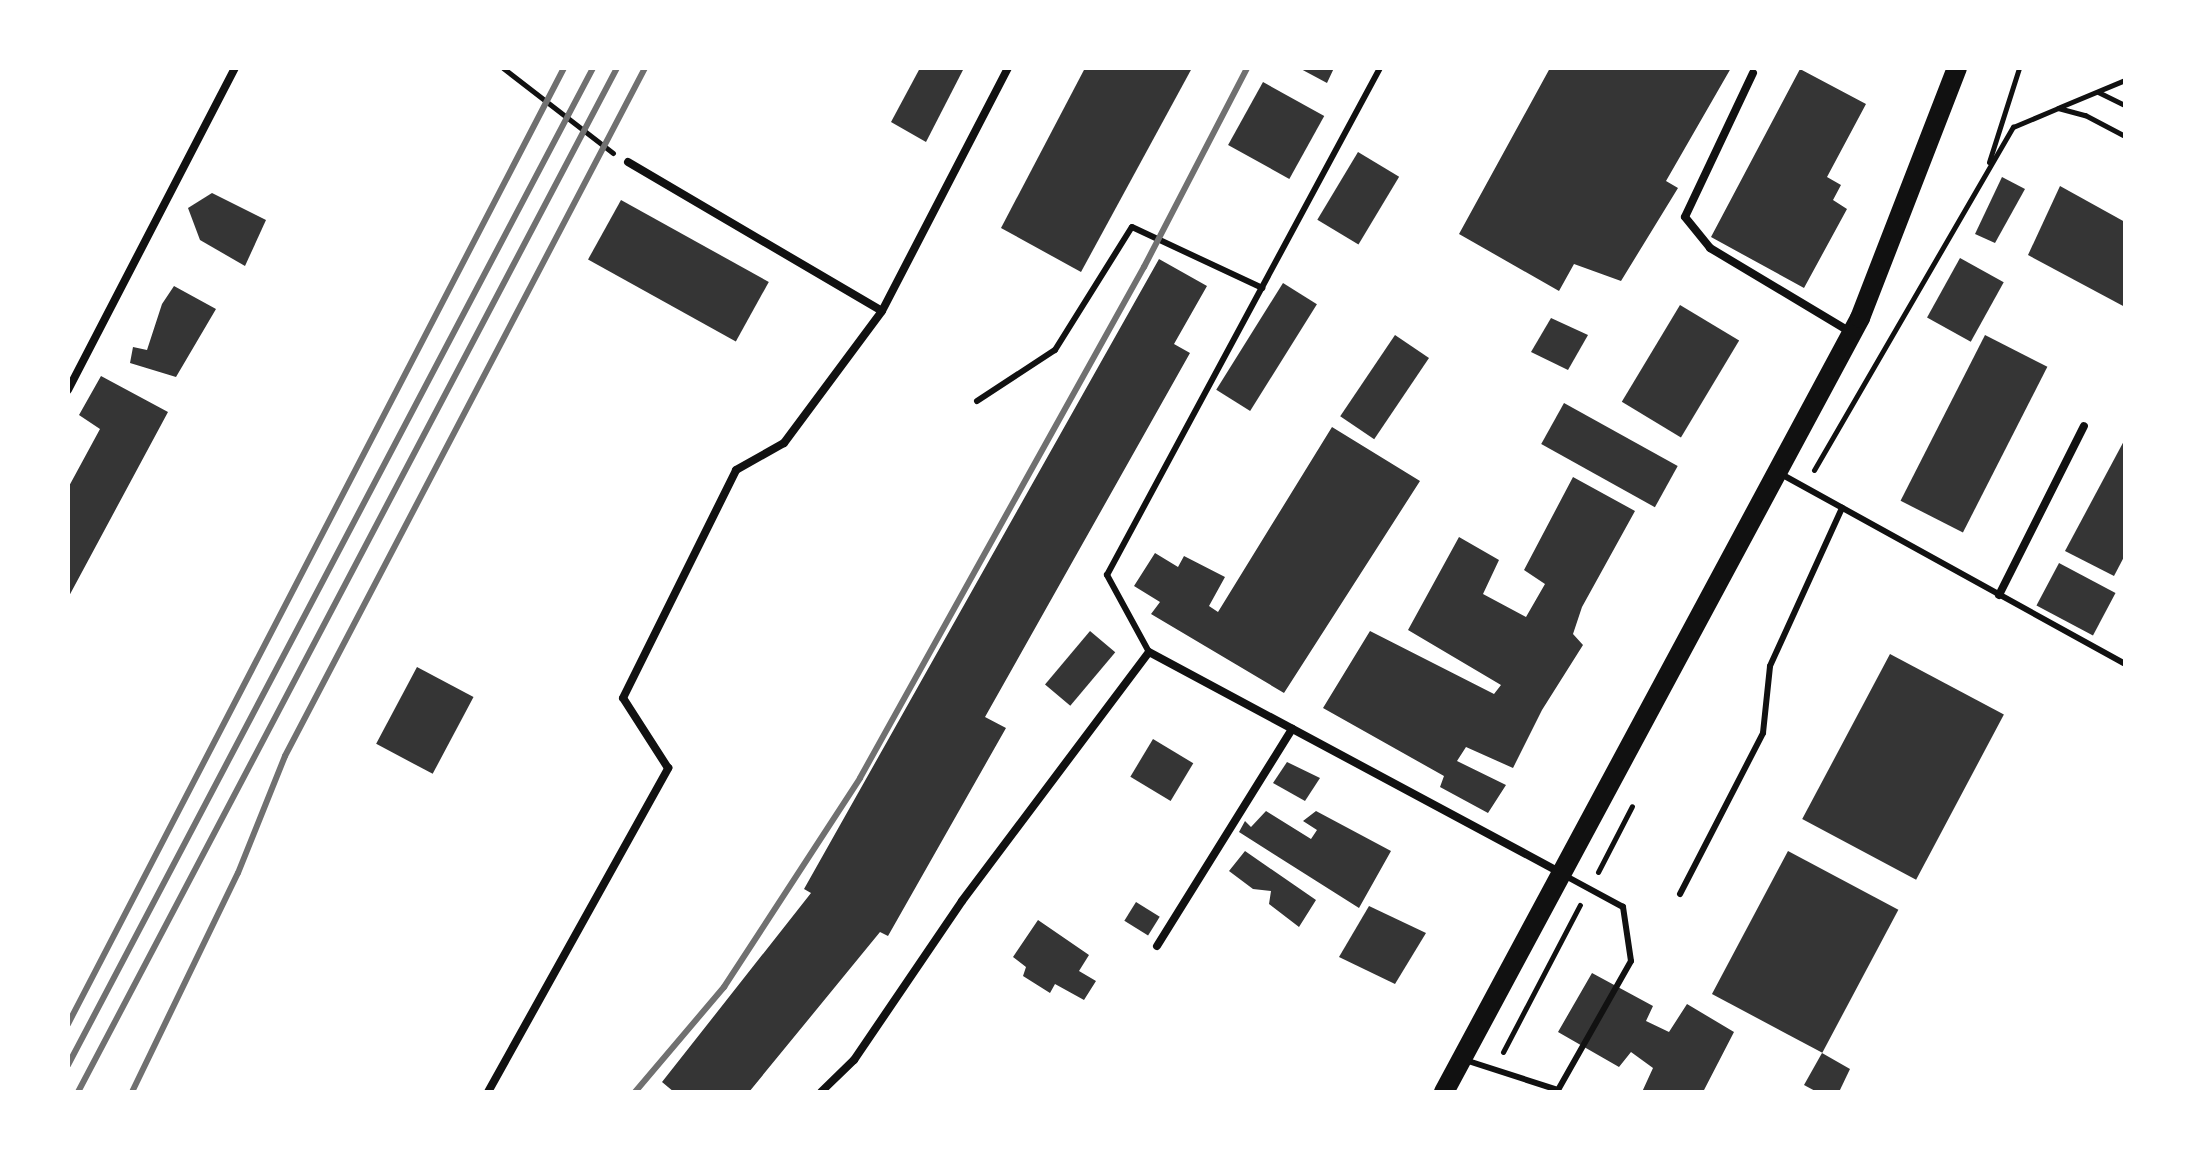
<!DOCTYPE html>
<style>
body{margin:0}
#map{position:relative;width:2193px;height:1160px;overflow:hidden;background:#fff;font-family:Helvetica,sans-serif}
div>[style]{position:absolute}
.building>*{inset:0;background:#353535;transform-origin:0 0}
.path>*{height:5px;margin:-2.5px;padding:0 2.5px;transform-origin:2.5px;border-radius:2.5px;background:#111}
.service>*{height:6px;margin:-3px;padding:0 3px;transform-origin:3px;border-radius:3px;background:#111}
.minor>*{height:8px;margin:-4px;padding:0 4px;transform-origin:4px;border-radius:4px;background:#111}
.primary>*{height:20px;margin:-10px;padding:0 10px;transform-origin:10px;border-radius:10px;background:#111}
.rail>*{height:6px;margin:-3px;padding:0 3px;transform-origin:3px;border-radius:3px;background:#707070}
span{translate:-50% -50%;white-space:nowrap;text-align:center;line-height:1.15;-webkit-text-stroke:6px #fff;paint-order:stroke}
.frame{position:absolute;inset:0;border:70px solid #fff;pointer-events:none}
</style>
<div id="map">
<div class="building">
<div style="clip-path:polygon(920px 68px,964px 68px,926px 142px,891px 122px)"></div>
<div style="clip-path:polygon(1085px 68px,1192px 68px,1081px 272px,1001px 228px)"></div>
<div style="clip-path:polygon(1299px 68px,1334px 68px,1327px 83px)"></div>
<div style="clip-path:polygon(1550px 68px,1731px 68px,1666px 181px,1678px 188px,1621px 281px,1574px 264px,1559px 291px,1459px 234px)"></div>
<div style="clip-path:polygon(1800px 69px,1866px 104px,1827px 177px,1841px 185px,1833px 200px,1847px 209px,1804px 288px,1711px 237px)"></div>
<div style="left:1263px;top:82px;width:70px;height:72px;rotate:29deg"></div>
<div style="left:1358px;top:152px;width:48px;height:79px;rotate:31deg"></div>
<div style="clip-path:polygon(2002px 177px,2025px 189px,1995px 243px,1975px 234px)"></div>
<div style="clip-path:polygon(2060px 186px,2125px 222px,2125px 307px,2028px 255px)"></div>
<div style="clip-path:polygon(212px 193px,266px 220px,245px 266px,200px 240px,188px 208px)"></div>
<div style="left:621px;top:200px;width:169px;height:68px;rotate:29deg"></div>
<div style="left:1960px;top:258px;width:50px;height:68px;rotate:29deg"></div>
<div style="clip-path:polygon(1159px 259px,1207px 286px,1174px 344px,1190px 353px,985px 717px,1006px 728px,888px 936px,880px 932px,749px 1092px,674px 1092px,662px 1082px,811px 893px,804px 889px)"></div>
<div style="left:1283px;top:283px;width:40px;height:126px;rotate:32deg"></div>
<div style="clip-path:polygon(174px 286px,216px 309px,176px 377px,130px 363px,133px 347px,147px 350px,162px 304px)"></div>
<div style="left:1680px;top:305px;width:69px;height:113px;rotate:31deg"></div>
<div style="clip-path:polygon(1551px 318px,1588px 335px,1568px 370px,1531px 352px)"></div>
<div style="left:1395px;top:335px;width:41px;height:98px;rotate:34deg"></div>
<div style="left:1985px;top:335px;width:70px;height:186px;rotate:27deg"></div>
<div style="clip-path:polygon(101px 376px,168px 412px,68px 598px,68px 488px,100px 429px,79px 415px)"></div>
<div style="left:1564px;top:403px;width:130px;height:47px;rotate:29deg"></div>
<div style="clip-path:polygon(1332px 427px,1420px 481px,1284px 693px,1151px 614px,1160px 602px,1134px 586px,1155px 553px,1178px 567px,1184px 556px,1225px 577px,1209px 606px,1218px 612px)"></div>
<div style="clip-path:polygon(2125px 439px,2125px 555px,2114px 576px,2065px 551px)"></div>
<div style="clip-path:polygon(1573px 477px,1635px 511px,1582px 607px,1573px 634px,1583px 645px,1542px 710px,1513px 768px,1466px 747px,1457px 761px,1506px 785px,1488px 813px,1440px 787px,1444px 776px,1323px 708px,1370px 631px,1494px 694px,1501px 685px,1408px 630px,1459px 537px,1499px 560px,1483px 594px,1526px 617px,1545px 584px,1524px 570px)"></div>
<div style="left:2059px;top:563px;width:64px;height:48px;rotate:28deg"></div>
<div style="left:1090px;top:631px;width:33px;height:70px;rotate:40deg"></div>
<div style="left:1890px;top:654px;width:129px;height:187px;rotate:28deg"></div>
<div style="left:417px;top:667px;width:64px;height:87px;rotate:28deg"></div>
<div style="left:1153px;top:739px;width:47px;height:44px;rotate:31deg"></div>
<div style="clip-path:polygon(1287px 762px,1320px 778px,1305px 801px,1273px 783px)"></div>
<div style="clip-path:polygon(1266px 811px,1311px 839px,1317px 830px,1303px 821px,1316px 811px,1391px 851px,1359px 908px,1239px 832px,1245px 821px,1251px 827px)"></div>
<div style="clip-path:polygon(1245px 851px,1316px 900px,1299px 927px,1269px 904px,1271px 891px,1253px 889px,1229px 871px)"></div>
<div style="left:1788px;top:851px;width:125px;height:162px;rotate:28deg"></div>
<div style="left:1136px;top:902px;width:28px;height:22px;rotate:32deg"></div>
<div style="clip-path:polygon(1369px 906px,1426px 933px,1395px 984px,1339px 957px)"></div>
<div style="clip-path:polygon(1038px 920px,1089px 955px,1079px 971px,1096px 981px,1084px 1000px,1055px 984px,1050px 993px,1023px 976px,1026px 967px,1013px 957px)"></div>
<div style="clip-path:polygon(1592px 973px,1653px 1006px,1646px 1021px,1669px 1032px,1687px 1004px,1734px 1032px,1703px 1092px,1642px 1092px,1653px 1068px,1631px 1052px,1619px 1067px,1558px 1032px)"></div>
<div style="clip-path:polygon(1822px 1053px,1850px 1069px,1839px 1092px,1817px 1092px,1804px 1085px)"></div>
</div>
<div class="path">
<div style="left:503px;top:68px;width:139px;rotate:37.7deg"></div>
<div style="left:2098px;top:92px;width:30px;rotate:26deg"></div>
<div style="left:2060px;top:107px;width:70px;rotate:-22.6deg"></div>
<div style="left:1989px;top:162px;width:99px;rotate:-72.3deg"></div>
<div style="left:1814px;top:470px;width:397px;rotate:-59.9deg"></div>
<div style="left:2013px;top:127px;width:49px;rotate:-22.9deg"></div>
<div style="left:2058px;top:108px;width:28px;rotate:15deg"></div>
<div style="left:2085px;top:115px;width:45px;rotate:27.7deg"></div>
<div style="left:1598px;top:872px;width:74px;rotate:-62.7deg"></div>
<div style="left:1503px;top:1052px;width:166px;rotate:-62.4deg"></div>
</div>
<div class="service">
<div style="left:977px;top:401px;width:93px;rotate:-33.2deg"></div>
<div style="left:1055px;top:350px;width:145px;rotate:-58deg"></div>
<div style="left:1132px;top:227px;width:144px;rotate:25.1deg"></div>
<div style="left:1781px;top:474px;width:393px;rotate:28.9deg"></div>
<div style="left:1149px;top:652px;width:88px;rotate:-118.6deg"></div>
<div style="left:1107px;top:575px;width:576px;rotate:-61.7deg"></div>
<div style="left:1680px;top:894px;width:181px;rotate:-62.7deg"></div>
<div style="left:1763px;top:733px;width:67px;rotate:-84deg"></div>
<div style="left:1770px;top:666px;width:174px;rotate:-65.5deg"></div>
<div style="left:1465px;top:1060px;width:98px;rotate:17.9deg"></div>
<div style="left:1558px;top:1090px;width:148px;rotate:-60.5deg"></div>
<div style="left:1631px;top:961px;width:55px;rotate:-98.4deg"></div>
<div style="left:1623px;top:907px;width:67px;rotate:-151.5deg"></div>
</div>
<div class="minor">
<div style="left:1753px;top:73px;width:159px;rotate:115.3deg"></div>
<div style="left:1685px;top:217px;width:40px;rotate:51deg"></div>
<div style="left:1710px;top:248px;width:165px;rotate:30.9deg"></div>
<div style="left:628px;top:162px;width:294px;rotate:30.4deg"></div>
<div style="left:68px;top:390px;width:363px;rotate:-62.6deg"></div>
<div style="left:1999px;top:595px;width:189px;rotate:-63.3deg"></div>
<div style="left:1157px;top:946px;width:256px;rotate:-58.1deg"></div>
<div style="left:488px;top:1092px;width:371px;rotate:-60.9deg"></div>
<div style="left:668px;top:768px;width:83px;rotate:-122.7deg"></div>
<div style="left:623px;top:698px;width:254px;rotate:-63.6deg"></div>
<div style="left:736px;top:470px;width:55px;rotate:-29.4deg"></div>
<div style="left:784px;top:443px;width:164px;rotate:-53.4deg"></div>
<div style="left:882px;top:311px;width:274px;rotate:-62.6deg"></div>
<div style="left:821px;top:1092px;width:46px;rotate:-44.1deg"></div>
<div style="left:854px;top:1060px;width:192px;rotate:-55.8deg"></div>
<div style="left:962px;top:901px;width:311px;rotate:-53.1deg"></div>
<div style="left:1149px;top:652px;width:466px;rotate:28.2deg"></div>
</div>
<div class="primary">
<div style="left:1444px;top:1092px;width:879px;rotate:-61.74deg"></div>
<div style="left:1860px;top:318px;width:268px;rotate:-68.8deg"></div>
</div>
<div class="rail">
<div style="left:68px;top:1024px;width:1077px;rotate:-62.58deg"></div>
<div style="left:68px;top:1065px;width:1127px;rotate:-62.23deg"></div>
<div style="left:78px;top:1092px;width:1157px;rotate:-62.24deg"></div>
<div style="left:132px;top:1092px;width:243px;rotate:-64.2deg"></div>
<div style="left:238px;top:873px;width:126px;rotate:-68.1deg"></div>
<div style="left:285px;top:756px;width:776px;rotate:-62.38deg"></div>
<div style="left:635px;top:1092px;width:138px;rotate:-49.7deg"></div>
<div style="left:724px;top:987px;width:249px;rotate:-56.9deg"></div>
<div style="left:860px;top:778px;width:585px;rotate:-60.94deg"></div>
<div style="left:1144px;top:267px;width:224px;rotate:-62.6deg"></div>
</div>
<div class="frame"></div>
</div>
